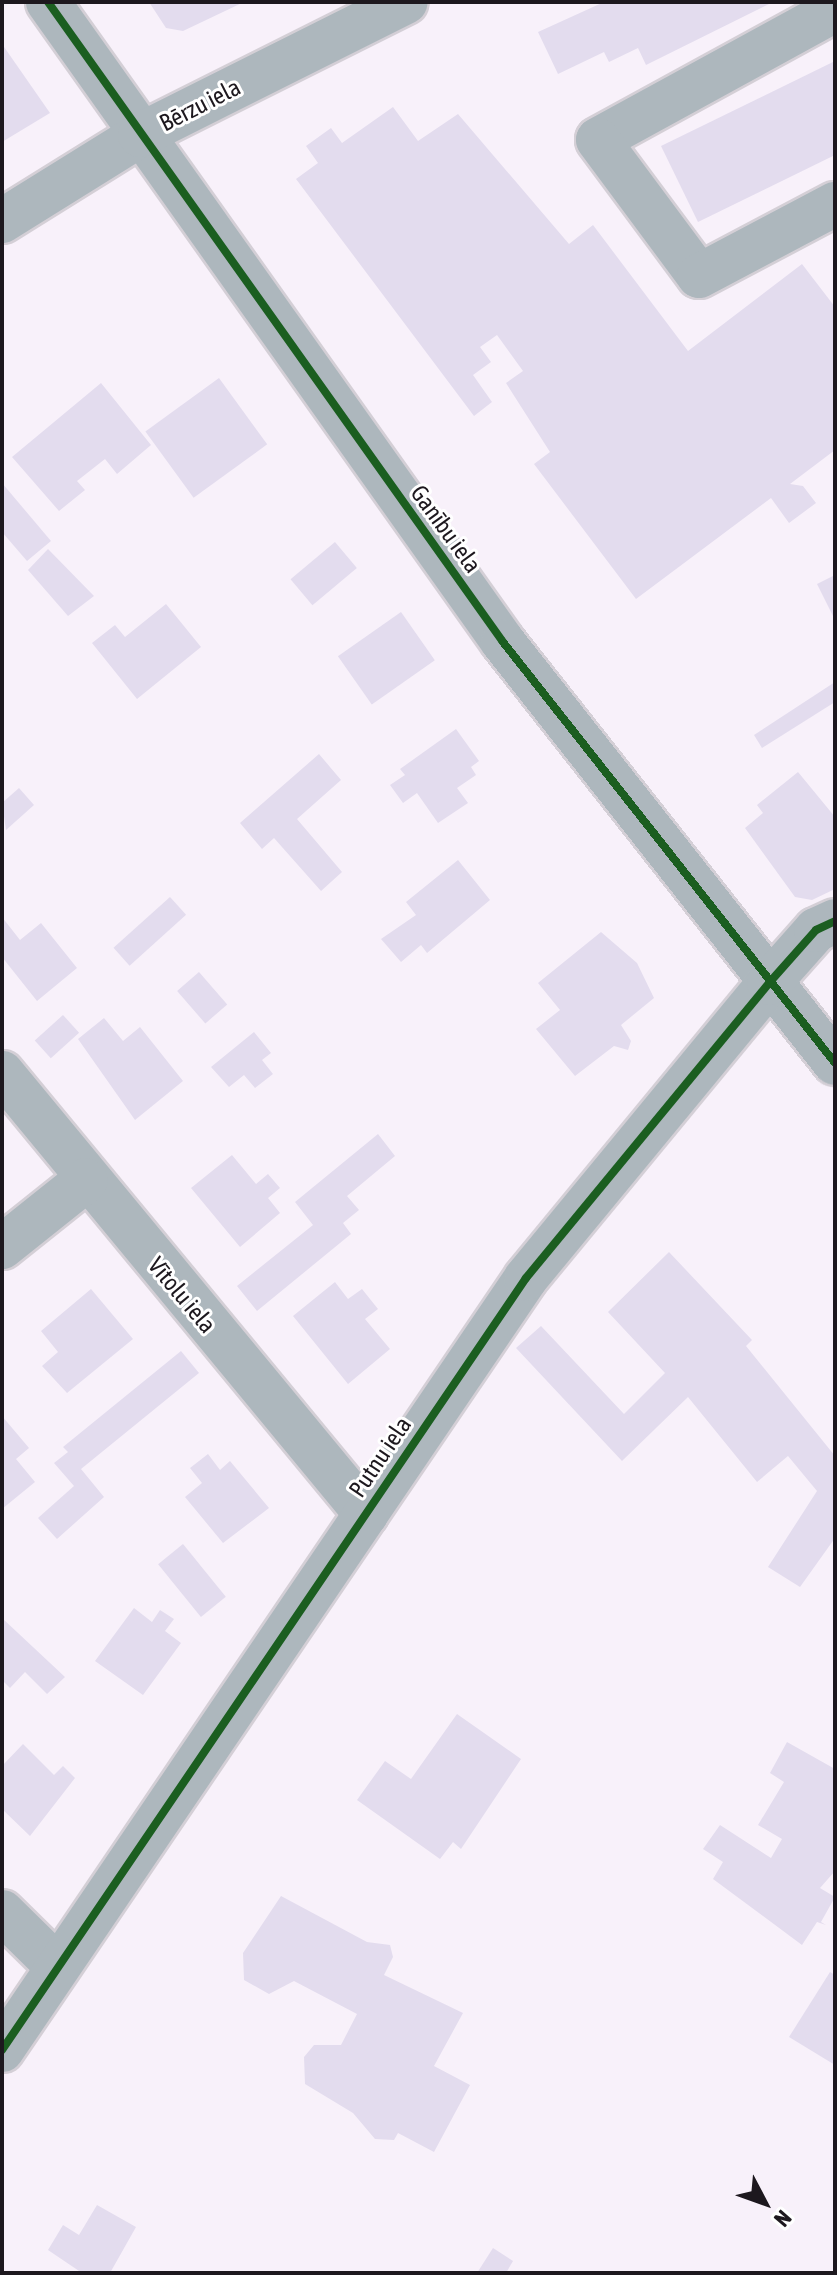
<!DOCTYPE html>
<meta charset="utf-8">
<style>
body{margin:0}
#map{position:relative;width:837px;height:2275px;overflow:hidden;background:#f8f1fa;font-family:"Asap Condensed",sans-serif}
div>[style]{position:absolute}
.building>*{inset:0;background:#e3dcee;transform-origin:0 0}
.roads{filter:drop-shadow(2px 0 #d4cfd6) drop-shadow(-2px 0 #d4cfd6) drop-shadow(0 2px #d4cfd6) drop-shadow(0 -2px #d4cfd6)}
.minor>*{height:44px;margin:-22px;padding:0 22px;transform-origin:22px;border-radius:22px;background:#adb7bd}
.cycleway>*{height:8px;margin:-4px;padding:0 4px;transform-origin:4px;border-radius:4px;background:#1b5e20}
span{translate:-50% -50%;white-space:nowrap;text-align:center;line-height:1.15;-webkit-text-stroke:6px #fff;paint-order:stroke}
.street-label{font-size:24px;color:#1d181e}
.frame{position:absolute;inset:0;border:4px solid #1d181e;pointer-events:none}
.north{position:absolute;left:725px;top:2163px;width:80px;height:80px;-webkit-text-stroke:6px #fff;paint-order:stroke;rotate:131deg;font-size:22px;font-weight:700;line-height:32px;text-align:center;color:#1d181e}
.north::after{content:'';display:block;margin:auto;width:28px;height:36px;background:#1d181e;clip-path:polygon(50% 0,100% 100%,50% 72%,0 100%)}
</style>
<div id="map">
<div class="building">
<div style="clip-path:polygon(149px 2px,244px 2px,183px 31px,166px 28px)"></div>
<div style="clip-path:polygon(604px 2px,773px 2px,646px 65px,638px 48px,609px 62px,604px 52px,558px 74px,538px 32px)"></div>
<div style="clip-path:polygon(2px 44px,50px 113px,2px 142px)"></div>
<div style="clip-path:polygon(835px 61px,835px 155px,698px 222px,661px 146px)"></div>
<div style="clip-path:polygon(393px 107px,418px 141px,458px 114px,569px 244px,593px 225px,688px 351px,802px 264px,835px 307px,835px 450px,790px 484px,803px 486px,816px 503px,789px 523px,771px 498px,636px 599px,534px 464px,550px 452px,506px 383px,523px 371px,497px 335px,480px 347px,491px 362px,473px 375px,492px 402px,474px 416px,296px 179px,318px 163px,306px 146px,331px 128px,342px 143px)"></div>
<div style="left:219px;top:378px;width:82px;height:91px;rotate:54deg"></div>
<div style="clip-path:polygon(101px 383px,151px 445px,117px 474px,105px 459px,77px 481px,85px 490px,59px 511px,12px 457px)"></div>
<div style="clip-path:polygon(2px 483px,51px 541px,27px 561px,2px 532px)"></div>
<div style="left:335px;top:542px;width:34px;height:58px;rotate:50deg"></div>
<div style="clip-path:polygon(48px 549px,94px 596px,68px 616px,28px 570px)"></div>
<div style="clip-path:polygon(835px 575px,835px 620px,817px 584px)"></div>
<div style="clip-path:polygon(166px 604px,201px 647px,137px 699px,92px 643px,115px 625px,125px 637px)"></div>
<div style="left:401px;top:612px;width:59px;height:77px;rotate:55deg"></div>
<div style="clip-path:polygon(835px 682px,835px 702px,762px 748px,754px 735px)"></div>
<div style="clip-path:polygon(456px 729px,479px 761px,471px 767px,476px 775px,457px 788px,468px 803px,438px 823px,417px 793px,403px 803px,390px 785px,405px 775px,400px 769px)"></div>
<div style="clip-path:polygon(319px 754px,341px 780px,297px 819px,342px 872px,321px 891px,274px 838px,262px 849px,240px 823px)"></div>
<div style="clip-path:polygon(798px 772px,835px 817px,835px 889px,812px 900px,795px 897px,745px 828px,763px 813px,757px 805px)"></div>
<div style="clip-path:polygon(19px 788px,34px 805px,6px 830px,2px 803px)"></div>
<div style="clip-path:polygon(458px 860px,490px 900px,427px 953px,421px 945px,401px 962px,381px 939px,416px 915px,406px 902px)"></div>
<div style="left:170px;top:897px;width:24px;height:76px;rotate:48deg"></div>
<div style="clip-path:polygon(2px 917px,20px 940px,41px 923px,77px 968px,37px 1001px,2px 957px)"></div>
<div style="clip-path:polygon(601px 932px,637px 963px,654px 998px,621px 1025px,631px 1041px,628px 1050px,614px 1046px,575px 1076px,536px 1029px,560px 1010px,538px 983px)"></div>
<div style="left:199px;top:972px;width:43px;height:29px;rotate:49deg"></div>
<div style="left:63px;top:1015px;width:24px;height:38px;rotate:48deg"></div>
<div style="clip-path:polygon(104px 1018px,123px 1041px,140px 1027px,183px 1081px,135px 1120px,78px 1039px)"></div>
<div style="clip-path:polygon(254px 1032px,271px 1053px,262px 1060px,273px 1074px,255px 1088px,244px 1075px,229px 1087px,211px 1067px)"></div>
<div style="clip-path:polygon(378px 1134px,395px 1156px,347px 1196px,359px 1210px,343px 1223px,351px 1234px,257px 1311px,237px 1286px,313px 1225px,295px 1202px)"></div>
<div style="clip-path:polygon(232px 1155px,256px 1184px,268px 1174px,280px 1188px,268px 1198px,280px 1213px,240px 1247px,191px 1188px)"></div>
<div style="clip-path:polygon(669px 1252px,752px 1340px,746px 1346px,835px 1456px,835px 1538px,800px 1587px,768px 1567px,817px 1491px,788px 1456px,757px 1482px,688px 1397px,622px 1461px,516px 1348px,541px 1326px,624px 1414px,665px 1373px,608px 1312px)"></div>
<div style="clip-path:polygon(335px 1282px,348px 1299px,362px 1289px,378px 1309px,365px 1319px,390px 1349px,348px 1384px,293px 1316px)"></div>
<div style="clip-path:polygon(91px 1289px,133px 1339px,67px 1393px,42px 1366px,58px 1352px,41px 1331px)"></div>
<div style="clip-path:polygon(181px 1351px,199px 1373px,81px 1469px,104px 1497px,57px 1539px,38px 1518px,74px 1486px,54px 1463px,68px 1452px,63px 1447px)"></div>
<div style="clip-path:polygon(2px 1416px,29px 1448px,16px 1459px,35px 1482px,2px 1509px)"></div>
<div style="clip-path:polygon(208px 1454px,220px 1470px,230px 1461px,269px 1508px,223px 1543px,185px 1497px,202px 1483px,190px 1468px)"></div>
<div style="left:183px;top:1544px;width:68px;height:32px;rotate:51deg"></div>
<div style="clip-path:polygon(134px 1608px,152px 1622px,160px 1610px,174px 1619px,165px 1631px,181px 1643px,143px 1695px,95px 1661px)"></div>
<div style="clip-path:polygon(2px 1618px,65px 1677px,47px 1694px,25px 1672px,10px 1688px,2px 1680px)"></div>
<div style="clip-path:polygon(457px 1714px,521px 1759px,461px 1849px,453px 1842px,440px 1859px,357px 1800px,385px 1761px,411px 1779px)"></div>
<div style="clip-path:polygon(787px 1742px,835px 1769px,835px 1871px,820px 1888px,835px 1897px,821px 1922px,826px 1925px,817px 1922px,802px 1945px,713px 1879px,723px 1862px,703px 1849px,720px 1825px,771px 1858px,782px 1839px,758px 1825px,784px 1782px,770px 1773px)"></div>
<div style="clip-path:polygon(23px 1744px,54px 1775px,63px 1766px,75px 1778px,30px 1836px,2px 1809px,2px 1766px)"></div>
<div style="clip-path:polygon(281px 1896px,367px 1942px,390px 1945px,393px 1957px,384px 1975px,463px 2013px,434px 2066px,470px 2085px,434px 2152px,398px 2133px,394px 2140px,375px 2139px,353px 2113px,305px 2084px,304px 2057px,314px 2045px,341px 2045px,357px 2014px,294px 1981px,269px 1994px,244px 1980px,243px 1953px)"></div>
<div style="clip-path:polygon(830px 1972px,835px 1975px,835px 2065px,789px 2037px)"></div>
<div style="clip-path:polygon(97px 2205px,136px 2227px,110px 2273px,82px 2273px,48px 2250px,63px 2225px,79px 2235px)"></div>
<div style="clip-path:polygon(493px 2248px,513px 2261px,506px 2273px,477px 2273px)"></div>
</div>
<div class="roads">
<div class="minor">
<div style="left:48px;top:2px;width:785px;rotate:54.59deg"></div>
<div style="left:503px;top:642px;width:536px;rotate:51.74deg"></div>
<div style="left:835px;top:10px;width:270px;rotate:151.3deg"></div>
<div style="left:598px;top:140px;width:169px;rotate:53.4deg"></div>
<div style="left:699px;top:276px;width:154px;rotate:-27.9deg"></div>
<div style="left:2px;top:221px;width:163px;rotate:-31.9deg"></div>
<div style="left:140px;top:135px;width:297px;rotate:-26.6deg"></div>
<div style="left:2px;top:1073px;width:572px;rotate:50.46deg"></div>
<div style="left:2px;top:1247px;width:107px;rotate:-38.6deg"></div>
<div style="left:2px;top:1912px;width:77px;rotate:44.5deg"></div>
<div style="left:2px;top:2050px;width:933px;rotate:-55.83deg"></div>
<div style="left:526px;top:1278px;width:382px;rotate:-50.5deg"></div>
<div style="left:769px;top:983px;width:71px;rotate:-48.4deg"></div>
<div style="left:816px;top:930px;width:21px;rotate:-25deg"></div>
</div>
</div>
<div class="cycleway">
<div style="left:48px;top:2px;width:785px;rotate:54.59deg"></div>
<div style="left:503px;top:642px;width:536px;rotate:51.74deg"></div>
<div style="left:2px;top:2050px;width:933px;rotate:-55.83deg"></div>
<div style="left:526px;top:1278px;width:382px;rotate:-50.5deg"></div>
<div style="left:769px;top:983px;width:71px;rotate:-48.4deg"></div>
<div style="left:816px;top:930px;width:21px;rotate:-25deg"></div>
</div>
<div class="street-label">
<span style="left:200px;top:105px;rotate:-27deg">Bērzu iela</span>
<span style="left:446px;top:529px;rotate:54deg">Ganību iela</span>
<span style="left:182px;top:1295px;rotate:50deg">Vītolu iela</span>
<span style="left:380px;top:1457px;rotate:-56deg">Putnu iela</span>
</div>
<div class="frame"></div>
<div class="north">N</div>
</div>
